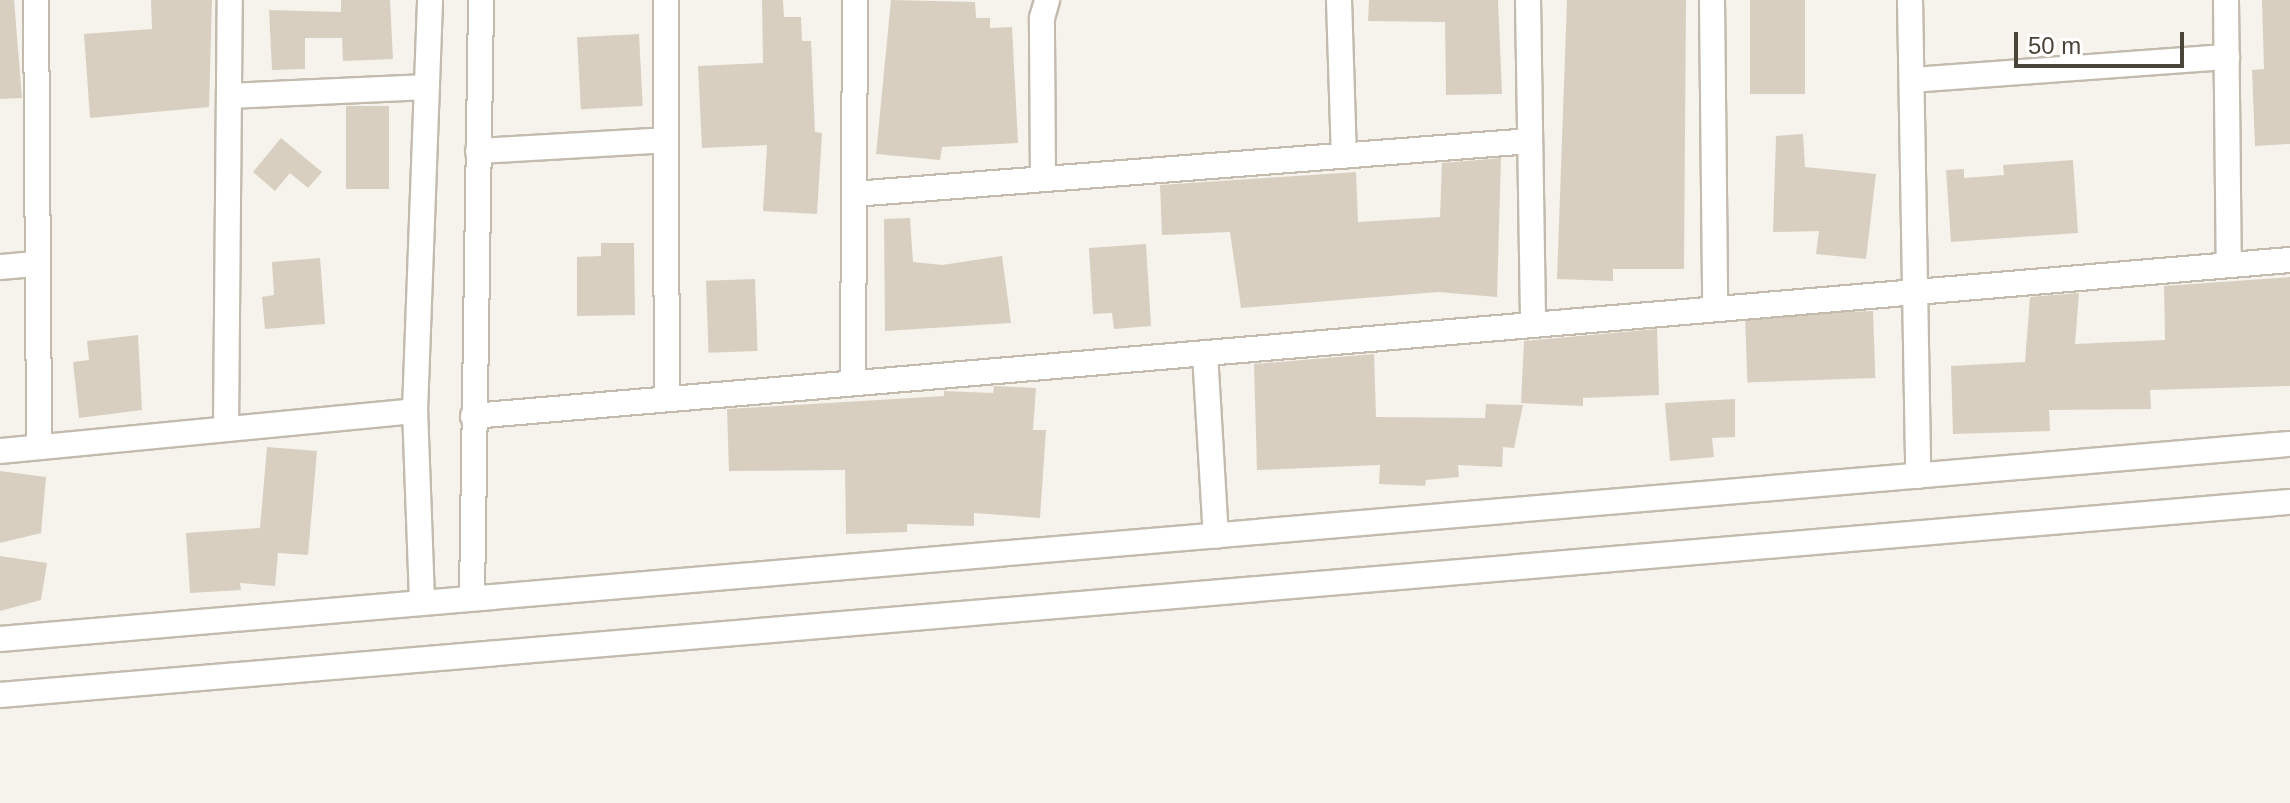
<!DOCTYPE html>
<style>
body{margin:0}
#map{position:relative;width:2290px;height:803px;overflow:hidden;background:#f6f3ec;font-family:Helvetica,sans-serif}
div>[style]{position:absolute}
.building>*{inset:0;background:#d8cfc1;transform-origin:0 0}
.roads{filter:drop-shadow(2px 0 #c2bbae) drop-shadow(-2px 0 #c2bbae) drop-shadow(0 2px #c2bbae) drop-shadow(0 -2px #c2bbae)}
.minor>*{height:24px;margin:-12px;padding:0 12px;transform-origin:12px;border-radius:12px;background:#fff}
span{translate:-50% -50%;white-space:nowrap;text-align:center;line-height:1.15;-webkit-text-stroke:6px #fff;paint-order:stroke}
.scale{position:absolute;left:2014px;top:32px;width:170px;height:36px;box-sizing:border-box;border:4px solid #4b4439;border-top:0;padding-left:10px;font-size:24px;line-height:28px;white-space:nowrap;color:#4b4439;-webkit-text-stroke:6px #fff;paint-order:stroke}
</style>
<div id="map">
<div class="building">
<div style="clip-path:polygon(0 0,14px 0,22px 98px,0 99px)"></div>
<div style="clip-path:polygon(151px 0,212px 0,209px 107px,90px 118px,84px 34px,152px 29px)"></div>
<div style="clip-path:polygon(341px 0,390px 0,393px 59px,343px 61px,342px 38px,305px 38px,305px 69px,272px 70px,269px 10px,341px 12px)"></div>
<div style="clip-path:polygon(762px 0,783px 0,784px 17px,801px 17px,802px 41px,811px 41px,815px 132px,822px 133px,817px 214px,763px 211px,767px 145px,702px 148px,698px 66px,763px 63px)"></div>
<div style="clip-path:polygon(891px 0,975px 2px,976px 18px,990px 18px,990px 28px,1012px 27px,1018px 143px,942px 147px,940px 160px,876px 154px)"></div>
<div style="clip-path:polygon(1369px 0,1498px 0,1502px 94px,1446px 95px,1445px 22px,1368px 21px)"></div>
<div style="clip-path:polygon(1567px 0,1686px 0,1684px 269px,1613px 269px,1613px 281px,1557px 279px)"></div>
<div style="left:1750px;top:0;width:55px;height:94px"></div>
<div style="clip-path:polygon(2262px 0,2290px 0,2290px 144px,2255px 146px,2252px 70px,2264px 69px)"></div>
<div style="left:639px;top:34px;width:72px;height:62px;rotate:87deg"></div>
<div style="left:346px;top:106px;width:43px;height:83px"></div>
<div style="clip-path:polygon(1803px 134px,1805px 167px,1876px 174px,1866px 259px,1816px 254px,1819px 231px,1773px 232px,1776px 136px)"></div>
<div style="clip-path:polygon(281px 138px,322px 172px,308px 188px,290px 173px,275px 191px,253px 172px)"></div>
<div style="clip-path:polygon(1501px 158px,1497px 297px,1438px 292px,1241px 308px,1230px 232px,1162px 235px,1160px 185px,1356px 172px,1358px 222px,1440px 217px,1442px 163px)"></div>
<div style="clip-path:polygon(2073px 160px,2078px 233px,1951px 242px,1946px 170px,1964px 169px,1964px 178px,2004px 175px,2003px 165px)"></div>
<div style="clip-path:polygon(910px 218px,913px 262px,942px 265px,1002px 256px,1011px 323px,885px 331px,884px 219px)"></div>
<div style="clip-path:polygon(601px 243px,634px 243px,635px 315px,577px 316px,577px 257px,601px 256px)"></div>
<div style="clip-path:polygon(1146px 244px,1151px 326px,1114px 329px,1112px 313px,1093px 314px,1089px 248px)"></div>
<div style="clip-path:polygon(320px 258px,325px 324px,265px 329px,262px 297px,274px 295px,272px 262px)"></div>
<div style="clip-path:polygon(2290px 277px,2290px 386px,2150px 390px,2151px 409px,2049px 410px,2050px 431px,1953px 434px,1951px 366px,2025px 362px,2030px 297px,2079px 293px,2075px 344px,2165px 340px,2164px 286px)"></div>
<div style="left:755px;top:279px;width:72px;height:49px;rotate:88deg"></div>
<div style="left:1873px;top:311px;width:67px;height:128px;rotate:88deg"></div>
<div style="clip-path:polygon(1657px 329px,1659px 395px,1583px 398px,1583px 406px,1521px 403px,1524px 341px)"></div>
<div style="clip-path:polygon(138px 335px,142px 410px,79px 418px,73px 362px,89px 360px,87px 341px)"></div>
<div style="clip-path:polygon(1374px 354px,1376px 417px,1485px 418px,1486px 404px,1523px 405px,1514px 448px,1503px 447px,1502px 467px,1458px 465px,1459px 477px,1426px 480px,1425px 486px,1379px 484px,1380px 465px,1257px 470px,1254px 364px)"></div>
<div style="clip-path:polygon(994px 386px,1036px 388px,1033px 430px,1046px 430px,1040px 518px,974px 513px,974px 526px,907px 524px,907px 532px,846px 534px,845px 470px,729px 471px,727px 409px,944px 396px,944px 391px,993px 393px)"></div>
<div style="clip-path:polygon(1735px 399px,1735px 437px,1712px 438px,1714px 457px,1670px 461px,1665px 403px)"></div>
<div style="clip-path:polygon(267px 447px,317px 451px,308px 555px,278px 553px,275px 586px,240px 583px,241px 590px,190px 593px,186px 533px,260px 528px)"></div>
<div style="clip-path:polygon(0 471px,46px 477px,41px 533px,0 543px)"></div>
<div style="clip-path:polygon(0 556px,47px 563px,41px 600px,0 611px)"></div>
</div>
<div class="roads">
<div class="minor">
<div style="left:36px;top:0;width:447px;rotate:89.6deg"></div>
<div style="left:666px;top:0;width:399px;rotate:89.9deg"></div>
<div style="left:1339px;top:0;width:156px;rotate:88.2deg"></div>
<div style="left:1528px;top:0;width:324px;rotate:89.1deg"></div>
<div style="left:1712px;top:0;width:308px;rotate:89.4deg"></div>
<div style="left:1910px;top:0;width:476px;rotate:89deg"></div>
<div style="left:2226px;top:0;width:265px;rotate:89.4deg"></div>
<div style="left:1912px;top:80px;width:316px;rotate:-4.2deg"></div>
<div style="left:229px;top:96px;width:198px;rotate:-2.6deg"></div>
<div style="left:478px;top:151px;width:188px;rotate:-3.3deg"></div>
<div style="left:1043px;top:179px;width:161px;rotate:-90.4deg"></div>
<div style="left:1042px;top:18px;width:19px;rotate:-74deg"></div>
<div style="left:854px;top:194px;width:678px;rotate:-4.48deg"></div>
<div style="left:0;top:267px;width:37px;rotate:-5deg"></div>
<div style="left:1205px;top:353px;width:183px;rotate:86.6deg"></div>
<div style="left:853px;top:383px;width:383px;rotate:-89.7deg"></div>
<div style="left:473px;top:416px;width:1824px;rotate:-4.91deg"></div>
<div style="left:226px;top:429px;width:429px;rotate:-89.5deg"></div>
<div style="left:0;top:451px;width:417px;rotate:-5.5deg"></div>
<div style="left:472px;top:596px;width:596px;rotate:-89.13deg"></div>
<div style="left:422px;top:600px;width:189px;rotate:-92.1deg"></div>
<div style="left:415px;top:411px;width:411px;rotate:-87.9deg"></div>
<div style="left:0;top:639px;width:2298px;rotate:-4.87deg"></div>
<div style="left:0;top:695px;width:2298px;rotate:-4.82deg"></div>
</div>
</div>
<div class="scale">50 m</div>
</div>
